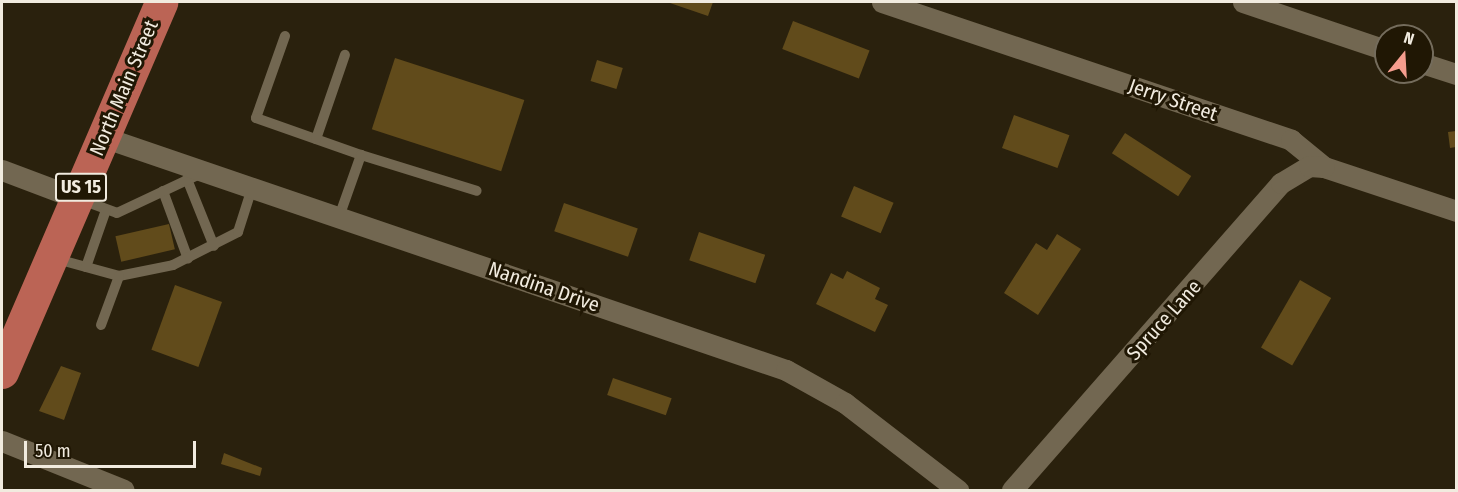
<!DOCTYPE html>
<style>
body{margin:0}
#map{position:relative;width:1458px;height:492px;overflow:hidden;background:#2a210d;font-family:"Fira Sans Condensed",sans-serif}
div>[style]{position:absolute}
.building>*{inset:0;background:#614b1b;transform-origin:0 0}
.service>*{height:10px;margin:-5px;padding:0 5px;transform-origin:5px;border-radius:5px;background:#726751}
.minor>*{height:21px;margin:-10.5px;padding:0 10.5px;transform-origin:10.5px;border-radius:10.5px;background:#726751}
.primary>*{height:33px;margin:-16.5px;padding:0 16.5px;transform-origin:16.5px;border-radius:16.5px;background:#bb6455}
span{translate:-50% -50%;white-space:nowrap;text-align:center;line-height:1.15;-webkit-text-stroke:6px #201704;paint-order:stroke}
.shield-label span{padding:2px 4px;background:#201704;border:2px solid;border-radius:4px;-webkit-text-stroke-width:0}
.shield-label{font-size:18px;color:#f1ebdf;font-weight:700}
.street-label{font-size:20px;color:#f1ebdf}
.frame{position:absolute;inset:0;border:3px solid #f1ebdf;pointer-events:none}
.north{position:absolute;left:1374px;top:24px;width:60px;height:60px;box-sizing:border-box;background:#201704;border:2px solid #746c5c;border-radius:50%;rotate:18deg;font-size:16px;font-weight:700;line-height:24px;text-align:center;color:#f1ebdf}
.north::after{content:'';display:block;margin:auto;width:21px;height:27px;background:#f59d8e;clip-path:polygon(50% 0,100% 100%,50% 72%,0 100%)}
.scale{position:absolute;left:24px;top:441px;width:172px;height:27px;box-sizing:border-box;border:3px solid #f1ebdf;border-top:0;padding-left:8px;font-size:18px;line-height:21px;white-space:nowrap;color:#f1ebdf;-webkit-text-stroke:4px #201704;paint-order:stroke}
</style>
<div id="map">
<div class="building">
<div style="clip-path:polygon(667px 2px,713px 2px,708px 16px)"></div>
<div style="left:793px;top:21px;width:82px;height:30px;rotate:21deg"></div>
<div style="left:395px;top:58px;width:136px;height:75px;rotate:18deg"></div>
<div style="left:597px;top:60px;width:27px;height:22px;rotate:17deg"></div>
<div style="left:1014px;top:115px;width:59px;height:35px;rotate:20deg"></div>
<div style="clip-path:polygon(1456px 131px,1456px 147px,1450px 148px,1448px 132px)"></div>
<div style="left:1125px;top:133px;width:79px;height:24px;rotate:33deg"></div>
<div style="left:854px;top:186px;width:43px;height:33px;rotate:23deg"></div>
<div style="left:564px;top:203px;width:78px;height:30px;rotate:19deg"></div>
<div style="left:169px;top:224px;width:26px;height:55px;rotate:77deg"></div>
<div style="left:699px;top:232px;width:70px;height:30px;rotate:19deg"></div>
<div style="clip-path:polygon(1057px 234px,1081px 249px,1038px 315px,1004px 293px,1036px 243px,1047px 250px)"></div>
<div style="clip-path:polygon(847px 271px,880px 288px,875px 299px,888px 305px,875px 332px,816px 304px,831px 273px,843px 279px)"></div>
<div style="left:1300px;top:280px;width:36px;height:78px;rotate:30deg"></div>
<div style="left:175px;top:285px;width:50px;height:69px;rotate:20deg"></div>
<div style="clip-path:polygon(61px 366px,81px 373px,64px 420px,39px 411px)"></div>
<div style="left:613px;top:378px;width:62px;height:18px;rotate:19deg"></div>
<div style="clip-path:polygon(224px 453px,262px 468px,260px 476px,221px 464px)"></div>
</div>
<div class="service">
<div style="left:285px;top:36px;width:87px;rotate:109.5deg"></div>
<div style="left:256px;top:118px;width:111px;rotate:19.4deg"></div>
<div style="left:316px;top:139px;width:89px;rotate:-71deg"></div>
<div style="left:187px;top:179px;width:72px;rotate:68.1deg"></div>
<div style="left:163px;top:191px;width:72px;rotate:69.8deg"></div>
<div style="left:79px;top:199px;width:40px;rotate:20.2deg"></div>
<div style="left:117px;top:213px;width:94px;rotate:-25.2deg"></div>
<div style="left:339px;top:217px;width:66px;rotate:-70.5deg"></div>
<div style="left:361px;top:155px;width:121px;rotate:17.2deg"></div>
<div style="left:53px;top:258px;width:68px;rotate:15.3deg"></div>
<div style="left:119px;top:276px;width:55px;rotate:-11.5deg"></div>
<div style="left:173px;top:265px;width:73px;rotate:-26.9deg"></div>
<div style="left:238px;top:232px;width:46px;rotate:-72.3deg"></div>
<div style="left:86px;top:267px;width:60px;rotate:-70.7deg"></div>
<div style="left:101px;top:325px;width:52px;rotate:-69.8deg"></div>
</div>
<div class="minor">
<div style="left:882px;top:2px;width:432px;rotate:18.6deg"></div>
<div style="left:1291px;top:140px;width:43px;rotate:39.3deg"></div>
<div style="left:1324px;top:167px;width:139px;rotate:18.4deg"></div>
<div style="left:1243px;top:2px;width:151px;rotate:18.6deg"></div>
<div style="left:1422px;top:63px;width:36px;rotate:18deg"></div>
<div style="left:103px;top:137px;width:722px;rotate:18.84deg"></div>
<div style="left:786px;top:370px;width:68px;rotate:29.2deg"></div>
<div style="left:845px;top:403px;width:143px;rotate:37.6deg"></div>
<div style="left:2px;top:170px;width:79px;rotate:20.7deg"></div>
<div style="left:2px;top:441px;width:131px;rotate:21.9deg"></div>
<div style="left:1012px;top:490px;width:408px;rotate:-48.8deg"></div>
<div style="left:1281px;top:183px;width:33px;rotate:-31deg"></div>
<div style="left:1309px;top:166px;width:15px;rotate:4deg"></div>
</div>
<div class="primary">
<div style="left:2px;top:372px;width:403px;rotate:-66.7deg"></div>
</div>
<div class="shield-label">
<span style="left:81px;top:187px">US 15</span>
</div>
<div class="street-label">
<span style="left:124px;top:88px;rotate:-67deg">North Main Street</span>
<span style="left:1173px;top:100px;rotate:19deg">Jerry Street</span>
<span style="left:544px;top:287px;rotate:19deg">Nandina Drive</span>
<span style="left:1164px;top:320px;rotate:-48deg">Spruce Lane</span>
</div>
<div class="frame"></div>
<div class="north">N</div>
<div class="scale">50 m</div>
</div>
